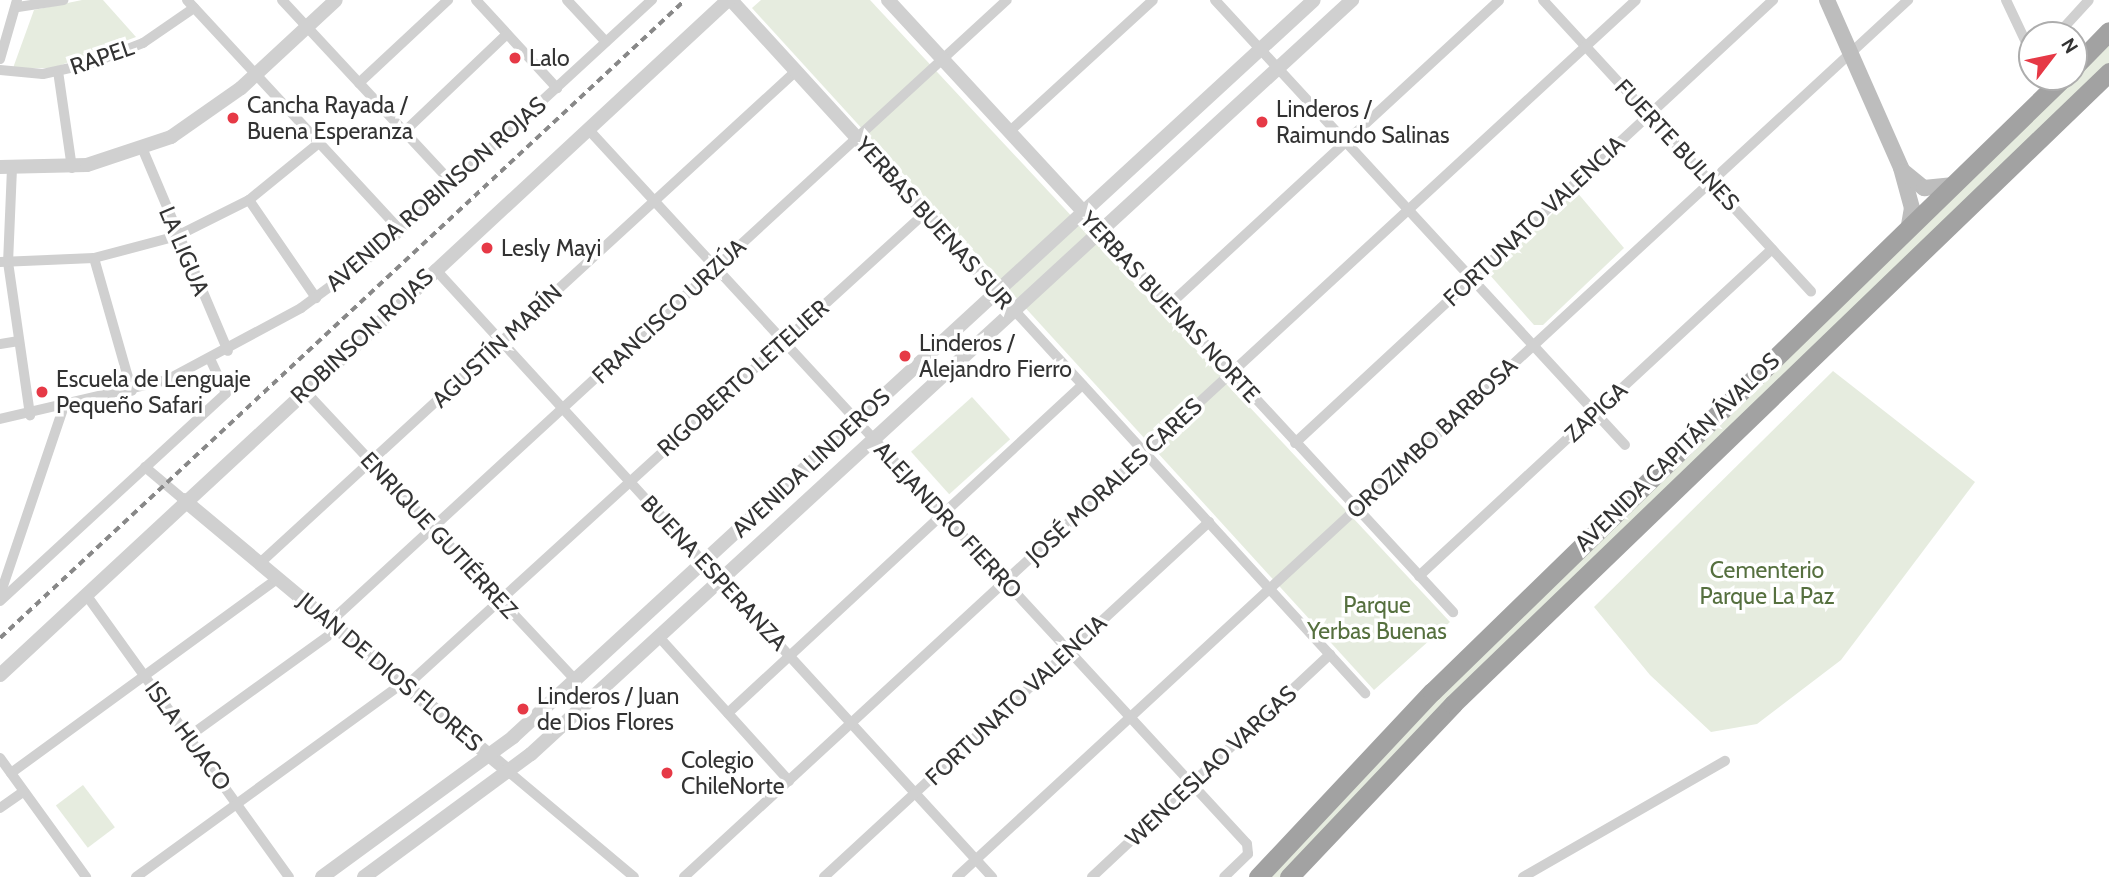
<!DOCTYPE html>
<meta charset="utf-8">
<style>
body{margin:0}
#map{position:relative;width:2109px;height:877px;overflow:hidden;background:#fff;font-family:Cabin,sans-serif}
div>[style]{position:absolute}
.green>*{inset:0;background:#e6ecdf;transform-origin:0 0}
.minor>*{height:10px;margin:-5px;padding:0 5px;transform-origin:5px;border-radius:5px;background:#d0d0d0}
.tertiary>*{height:14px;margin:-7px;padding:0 7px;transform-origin:7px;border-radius:7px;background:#d0d0d0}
.secondary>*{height:16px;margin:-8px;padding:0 8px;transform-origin:8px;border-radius:8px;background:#bdbdbd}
.trunk>*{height:19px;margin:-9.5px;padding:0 9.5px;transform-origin:9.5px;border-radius:9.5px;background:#a2a2a2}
.rail>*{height:3.5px;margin-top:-1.75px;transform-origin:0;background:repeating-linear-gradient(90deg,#888 0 7px,transparent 0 12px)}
.dots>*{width:19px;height:19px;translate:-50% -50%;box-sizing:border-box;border:4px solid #fff;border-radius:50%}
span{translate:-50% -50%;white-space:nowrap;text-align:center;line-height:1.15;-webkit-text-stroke:7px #fff;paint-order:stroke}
.street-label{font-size:23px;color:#333}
.poi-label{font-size:23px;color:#333}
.left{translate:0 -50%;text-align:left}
.park-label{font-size:23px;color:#56703f}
.north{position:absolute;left:2018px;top:21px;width:70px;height:70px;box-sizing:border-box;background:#fff;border:2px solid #adadad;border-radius:50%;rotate:58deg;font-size:19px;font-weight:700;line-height:28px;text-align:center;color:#333}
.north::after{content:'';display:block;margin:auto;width:24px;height:32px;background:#e63946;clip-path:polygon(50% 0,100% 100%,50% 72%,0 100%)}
</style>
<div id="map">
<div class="green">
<div style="clip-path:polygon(82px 0,103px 0,136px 37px,53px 68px,13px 68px,34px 10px)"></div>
<div style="clip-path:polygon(761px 0,870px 0,1450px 622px,1374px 690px,752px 8px)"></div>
<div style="clip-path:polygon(2109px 38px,2109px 64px,1282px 877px,1265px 877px,1361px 774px)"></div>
<div style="clip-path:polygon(1576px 191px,1624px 248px,1543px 325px,1534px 325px,1489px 274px)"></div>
<div style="clip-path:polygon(1833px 371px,1975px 482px,1841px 660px,1757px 724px,1711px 732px,1650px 675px,1594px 607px)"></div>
<div style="left:972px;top:397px;width:57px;height:82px;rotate:48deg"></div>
<div style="left:83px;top:785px;width:53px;height:34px;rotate:53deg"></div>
</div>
<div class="minor">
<div style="left:187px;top:0;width:315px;rotate:47.2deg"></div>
<div style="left:282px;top:0;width:251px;rotate:47.1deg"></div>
<div style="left:476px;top:0;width:120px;rotate:47.4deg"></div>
<div style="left:567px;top:0;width:57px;rotate:47.1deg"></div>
<div style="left:1215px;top:0;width:605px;rotate:47.34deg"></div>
<div style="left:1543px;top:0;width:396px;rotate:47.4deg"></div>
<div style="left:2006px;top:0;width:61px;rotate:64.7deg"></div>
<div style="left:18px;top:7px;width:46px;rotate:-8.8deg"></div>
<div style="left:2057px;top:35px;width:47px;rotate:-47.6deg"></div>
<div style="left:0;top:59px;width:61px;rotate:-73.9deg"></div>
<div style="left:0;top:70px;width:43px;rotate:5.3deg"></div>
<div style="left:43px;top:74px;width:50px;rotate:-12.7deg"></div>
<div style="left:92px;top:63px;width:55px;rotate:-21.4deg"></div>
<div style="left:143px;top:43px;width:62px;rotate:-34.5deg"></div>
<div style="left:58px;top:71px;width:98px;rotate:81.8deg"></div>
<div style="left:359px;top:83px;width:122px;rotate:-43deg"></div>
<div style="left:588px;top:129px;width:972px;rotate:47.33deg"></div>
<div style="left:1247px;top:844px;width:10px;rotate:84deg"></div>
<div style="left:1248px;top:854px;width:33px;rotate:136deg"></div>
<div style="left:404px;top:132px;width:142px;rotate:-43.6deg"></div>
<div style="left:1009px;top:132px;width:195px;rotate:-42.5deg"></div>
<div style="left:143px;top:150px;width:218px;rotate:67.1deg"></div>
<div style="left:12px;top:168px;width:94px;rotate:92.4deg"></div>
<div style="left:8px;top:262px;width:155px;rotate:81.8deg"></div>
<div style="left:249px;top:200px;width:119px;rotate:55.6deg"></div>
<div style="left:1101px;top:231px;width:519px;rotate:47.27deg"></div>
<div style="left:94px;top:258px;width:138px;rotate:74.1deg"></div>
<div style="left:0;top:262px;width:94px;rotate:-2.4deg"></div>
<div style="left:94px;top:258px;width:86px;rotate:-14.8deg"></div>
<div style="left:177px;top:236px;width:80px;rotate:-26.6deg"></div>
<div style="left:249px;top:200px;width:90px;rotate:-39.2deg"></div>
<div style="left:435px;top:269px;width:825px;rotate:47.51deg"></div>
<div style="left:1169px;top:305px;width:449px;rotate:-42.7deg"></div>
<div style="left:1014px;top:310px;width:520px;rotate:47.5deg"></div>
<div style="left:0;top:344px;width:19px;rotate:-9deg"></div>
<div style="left:304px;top:390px;width:397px;rotate:46.9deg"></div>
<div style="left:0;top:419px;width:171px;rotate:-13.1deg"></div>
<div style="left:167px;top:380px;width:152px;rotate:-28.2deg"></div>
<div style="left:301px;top:308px;width:101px;rotate:-36.5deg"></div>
<div style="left:382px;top:248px;width:367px;rotate:-42.6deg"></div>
<div style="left:1295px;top:443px;width:652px;rotate:-42.82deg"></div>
<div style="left:145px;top:467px;width:51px;rotate:40.2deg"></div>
<div style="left:260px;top:563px;width:728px;rotate:-42.55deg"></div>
<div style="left:1419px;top:576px;width:481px;rotate:-42.8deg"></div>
<div style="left:0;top:595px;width:196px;rotate:-71.3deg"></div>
<div style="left:87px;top:596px;width:346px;rotate:54.3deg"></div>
<div style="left:0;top:601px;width:307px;rotate:-42.6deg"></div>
<div style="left:226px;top:393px;width:35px;rotate:-115deg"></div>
<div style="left:330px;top:622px;width:919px;rotate:-42.58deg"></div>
<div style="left:659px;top:637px;width:194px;rotate:47.9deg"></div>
<div style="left:406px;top:686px;width:702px;rotate:-42.35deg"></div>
<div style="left:728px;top:713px;width:483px;rotate:-42.8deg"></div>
<div style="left:188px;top:737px;width:185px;rotate:-35.8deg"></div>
<div style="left:0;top:758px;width:147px;rotate:54.1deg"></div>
<div style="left:509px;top:772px;width:163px;rotate:40deg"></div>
<div style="left:11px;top:773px;width:331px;rotate:-36.1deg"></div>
<div style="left:0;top:808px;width:29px;rotate:-35deg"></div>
<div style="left:136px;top:877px;width:330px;rotate:-36deg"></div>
<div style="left:684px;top:877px;width:1294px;rotate:-42.65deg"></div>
<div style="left:824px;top:877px;width:524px;rotate:-42.68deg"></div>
<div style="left:957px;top:877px;width:1294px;rotate:-42.68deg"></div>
<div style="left:1092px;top:877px;width:326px;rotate:-43.1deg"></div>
<div style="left:1523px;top:877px;width:233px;rotate:-29.9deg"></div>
</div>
<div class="tertiary">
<div style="left:731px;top:0;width:420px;rotate:47.6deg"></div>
<div style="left:888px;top:0;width:314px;rotate:47.3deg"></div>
<div style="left:0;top:167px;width:87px;rotate:-1.3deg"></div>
<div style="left:87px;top:165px;width:89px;rotate:-18.4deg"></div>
<div style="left:171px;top:137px;width:85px;rotate:-35deg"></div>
<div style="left:241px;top:88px;width:129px;rotate:-42.8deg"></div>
<div style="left:184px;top:500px;width:424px;rotate:39.9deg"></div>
<div style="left:0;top:675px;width:993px;rotate:-42.84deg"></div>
<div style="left:322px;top:877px;width:237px;rotate:-36.2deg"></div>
<div style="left:513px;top:737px;width:1088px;rotate:-42.62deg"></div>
<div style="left:364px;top:877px;width:207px;rotate:-36.4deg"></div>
<div style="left:531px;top:754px;width:1115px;rotate:-42.56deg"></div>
</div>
<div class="secondary">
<div style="left:1827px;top:0;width:184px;rotate:66.2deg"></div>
<div style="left:1901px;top:168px;width:41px;rotate:74.6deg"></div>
<div style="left:1912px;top:208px;width:22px;rotate:100deg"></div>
<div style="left:1904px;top:172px;width:26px;rotate:39deg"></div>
<div style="left:1924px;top:188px;width:30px;rotate:-6deg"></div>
</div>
<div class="trunk">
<div style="left:2074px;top:67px;width:50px;rotate:-45.8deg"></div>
<div style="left:1258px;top:877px;width:254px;rotate:-46.8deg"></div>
<div style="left:1432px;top:692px;width:882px;rotate:-44.22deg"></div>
<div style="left:1289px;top:877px;width:238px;rotate:-46.5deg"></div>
<div style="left:1453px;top:704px;width:911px;rotate:-43.93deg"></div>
</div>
<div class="rail">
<div style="left:0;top:638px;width:936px;rotate:-42.97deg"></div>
</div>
<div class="dots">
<div style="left:515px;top:58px;background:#e63946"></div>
<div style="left:233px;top:118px;background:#e63946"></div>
<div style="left:1262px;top:122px;background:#e63946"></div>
<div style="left:487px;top:248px;background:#e63946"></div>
<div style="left:905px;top:356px;background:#e63946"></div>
<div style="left:42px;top:392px;background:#e63946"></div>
<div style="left:523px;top:709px;background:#e63946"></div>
<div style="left:667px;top:773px;background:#e63946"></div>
</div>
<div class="street-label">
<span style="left:102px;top:57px;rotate:-19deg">RAPEL</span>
<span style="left:1677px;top:145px;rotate:47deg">FUERTE BULNES</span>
<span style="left:436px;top:194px;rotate:-41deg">AVENIDA ROBINSON ROJAS</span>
<span style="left:1534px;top:221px;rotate:-43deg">FORTUNATO VALENCIA</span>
<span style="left:934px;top:223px;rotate:48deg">YERBAS BUENAS SUR</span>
<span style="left:184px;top:251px;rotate:67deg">LA LIGUA</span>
<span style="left:1170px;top:307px;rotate:47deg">YERBAS BUENAS NORTE</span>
<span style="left:669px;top:311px;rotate:-43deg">FRANCISCO URZÚA</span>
<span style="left:362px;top:336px;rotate:-43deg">ROBINSON ROJAS</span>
<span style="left:497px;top:346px;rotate:-43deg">AGUSTÍN MARÍN</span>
<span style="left:743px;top:378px;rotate:-42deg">RIGOBERTO LETELIER</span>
<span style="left:1596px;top:412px;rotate:-43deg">ZAPIGA</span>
<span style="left:1432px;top:438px;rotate:-43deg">OROZIMBO BARBOSA</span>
<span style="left:1677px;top:452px;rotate:-44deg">AVENIDA CAPITÁN ÁVALOS</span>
<span style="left:811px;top:463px;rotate:-43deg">AVENIDA LINDEROS</span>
<span style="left:1114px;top:481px;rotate:-43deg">JOSÉ MORALES CARES</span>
<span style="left:948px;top:520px;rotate:47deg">ALEJANDRO FIERRO</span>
<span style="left:439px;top:535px;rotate:47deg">ENRIQUE GUTIÉRREZ</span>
<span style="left:714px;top:573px;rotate:47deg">BUENA ESPERANZA</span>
<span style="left:390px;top:672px;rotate:40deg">JUAN DE DIOS FLORES</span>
<span style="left:1016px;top:700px;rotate:-43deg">FORTUNATO VALENCIA</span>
<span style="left:188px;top:736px;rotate:54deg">ISLA HUACO</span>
<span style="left:1211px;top:766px;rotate:-43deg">WENCESLAO VARGAS</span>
</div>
<div class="poi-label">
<span class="left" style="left:529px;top:58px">Lalo</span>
<span class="left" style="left:247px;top:118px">Cancha Rayada /<br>Buena Esperanza</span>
<span class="left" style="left:1276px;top:122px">Linderos /<br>Raimundo Salinas</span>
<span class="left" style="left:501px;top:248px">Lesly Mayi</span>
<span class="left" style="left:919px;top:356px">Linderos /<br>Alejandro Fierro</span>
<span class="left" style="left:56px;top:392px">Escuela de Lenguaje<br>Pequeño Safari</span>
<span class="left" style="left:537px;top:709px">Linderos / Juan<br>de Dios Flores</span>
<span class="left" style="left:681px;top:773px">Colegio<br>ChileNorte</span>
</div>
<div class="park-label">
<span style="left:1767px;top:583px">Cementerio<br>Parque La Paz</span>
<span style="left:1377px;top:618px">Parque<br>Yerbas Buenas</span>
</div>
<div class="north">N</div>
</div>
